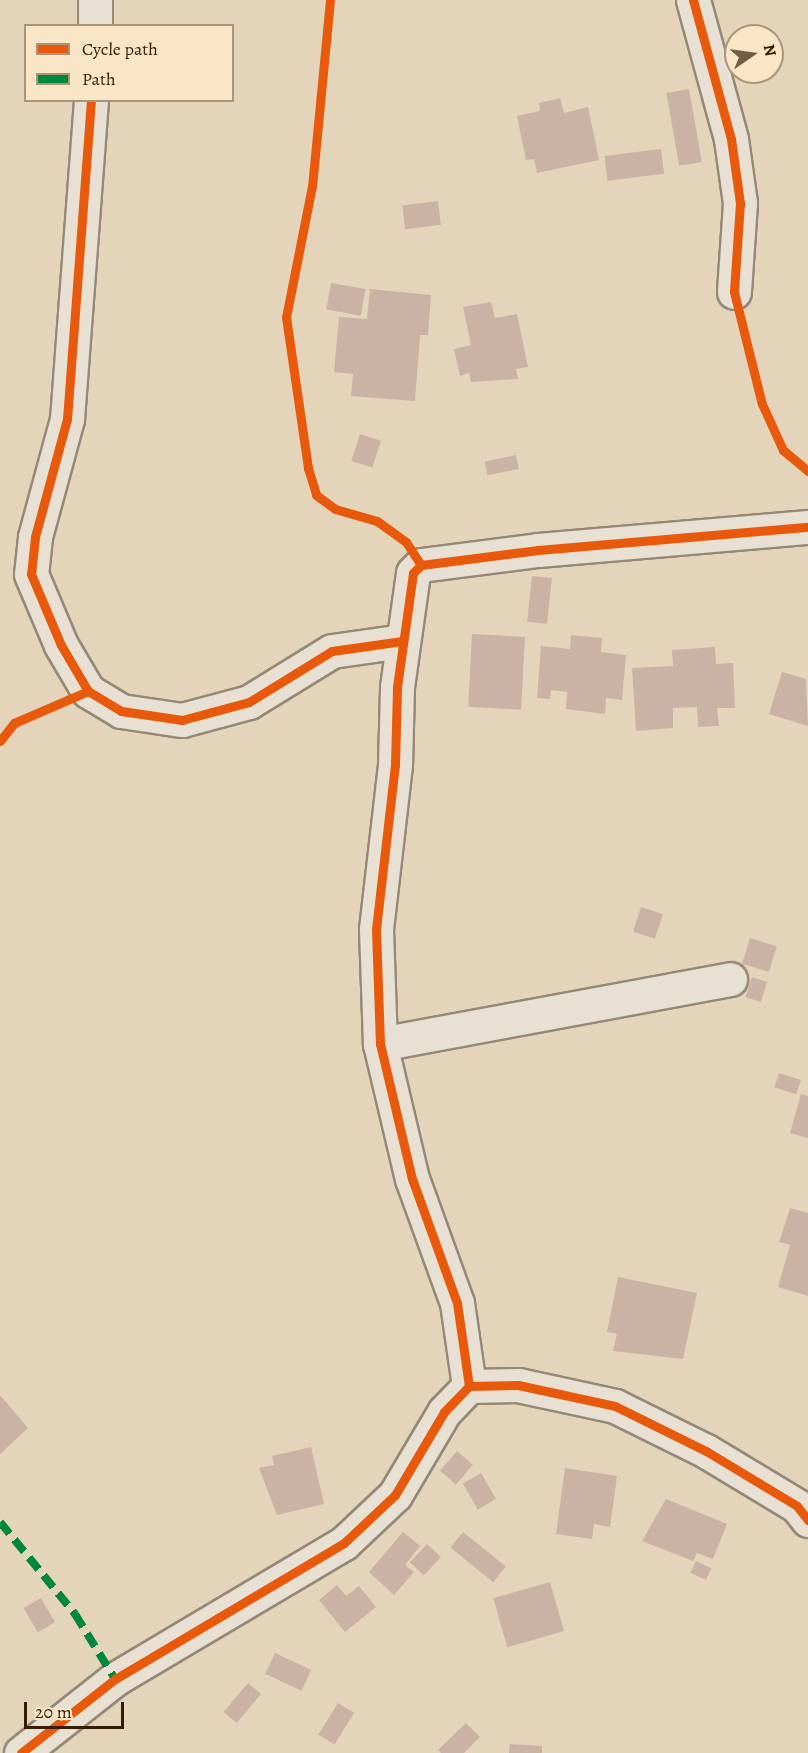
<!DOCTYPE html>
<style>
body{margin:0}
#map{position:relative;width:808px;height:1753px;overflow:hidden;background:#e4d4ba;font-family:Alegreya,serif}
div>[style]{position:absolute}
.building>*{inset:0;background:#cab3a5;transform-origin:0 0}
.roads{filter:drop-shadow(2px 0 #958877) drop-shadow(-2px 0 #958877) drop-shadow(0 2px #958877) drop-shadow(0 -2px #958877)}
.minor>*{height:33px;margin:-16.5px;padding:0 16.5px;transform-origin:16.5px;border-radius:16.5px;background:#e7e0d3}
.quiet>*{height:8px;margin-top:-4px;transform-origin:0;background:repeating-linear-gradient(90deg,#00873e 0 15px,transparent 0 23px)}
.cycleway>*{height:9px;margin:-4.5px;padding:0 4.5px;transform-origin:4.5px;border-radius:4.5px;background:#e8590c}
span{translate:-50% -50%;white-space:nowrap;text-align:center;line-height:1.15;-webkit-text-stroke:4.5px #f8e6c7;paint-order:stroke}
.legend{position:absolute;left:24px;top:24px;width:210px;height:78px;box-sizing:border-box;background:#f8e6c7;border:2px solid #ab9579;margin:0;padding:8px 10px;list-style:none;font-size:18px;color:#371c05}
.legend li{display:flex;align-items:center;gap:12px;height:30px}
.legend b{width:30px;border:2px solid #ab9579}
.north{position:absolute;left:724px;top:24px;width:60px;height:60px;box-sizing:border-box;background:#f8e6c7;border:2px solid #ab9579;border-radius:50%;rotate:77deg;font-size:16px;font-weight:700;line-height:24px;text-align:center;color:#371c05}
.north::after{content:'';display:block;margin:auto;width:21px;height:27px;background:#745c44;clip-path:polygon(50% 0,100% 100%,50% 72%,0 100%)}
.scale{position:absolute;left:24px;top:1702px;width:100px;height:27px;box-sizing:border-box;border:3px solid #371c05;border-top:0;padding-left:8px;font-size:18px;line-height:21px;white-space:nowrap;color:#371c05;-webkit-text-stroke:4px #f8e6c7;paint-order:stroke}
</style>
<div id="map">
<div class="building">
<div style="left:689px;top:89px;width:74px;height:23px;rotate:80deg"></div>
<div style="clip-path:polygon(560px 98px,564px 113px,588px 107px,599px 160px,537px 173px,534px 159px,526px 160px,517px 116px,540px 111px,539px 103px)"></div>
<div style="left:661px;top:149px;width:25px;height:57px;rotate:83deg"></div>
<div style="left:438px;top:201px;width:24px;height:36px;rotate:83deg"></div>
<div style="left:331px;top:283px;width:35px;height:27px;rotate:10deg"></div>
<div style="clip-path:polygon(370px 289px,431px 295px,428px 335px,420px 335px,415px 401px,351px 396px,353px 374px,334px 372px,339px 317px,367px 319px)"></div>
<div style="clip-path:polygon(491px 302px,495px 318px,517px 314px,528px 367px,516px 369px,518px 379px,471px 382px,469px 373px,460px 376px,454px 349px,471px 345px,463px 307px)"></div>
<div style="left:360px;top:434px;width:22px;height:28px;rotate:18deg"></div>
<div style="left:516px;top:455px;width:14px;height:32px;rotate:78deg"></div>
<div style="left:532px;top:576px;width:20px;height:46px;rotate:6deg"></div>
<div style="left:472px;top:634px;width:53px;height:73px;rotate:3deg"></div>
<div style="clip-path:polygon(571px 635px,602px 638px,601px 652px,626px 655px,622px 700px,606px 698px,605px 714px,566px 709px,567px 692px,551px 690px,550px 699px,537px 698px,541px 646px,570px 649px)"></div>
<div style="clip-path:polygon(715px 647px,716px 664px,733px 663px,735px 708px,717px 708px,719px 726px,698px 727px,697px 707px,673px 708px,673px 728px,636px 731px,632px 668px,673px 666px,672px 650px)"></div>
<div style="clip-path:polygon(782px 672px,806px 679px,808px 726px,769px 714px)"></div>
<div style="left:641px;top:907px;width:23px;height:26px;rotate:18deg"></div>
<div style="left:750px;top:938px;width:28px;height:27px;rotate:17deg"></div>
<div style="left:752px;top:977px;width:16px;height:21px;rotate:18deg"></div>
<div style="left:779px;top:1073px;width:23px;height:15px;rotate:18deg"></div>
<div style="clip-path:polygon(801px 1094px,808px 1096px,808px 1138px,790px 1133px)"></div>
<div style="clip-path:polygon(790px 1208px,808px 1213px,808px 1296px,778px 1287px,790px 1245px,779px 1242px)"></div>
<div style="clip-path:polygon(618px 1277px,697px 1293px,683px 1359px,613px 1351px,617px 1334px,607px 1332px)"></div>
<div style="clip-path:polygon(0 1395px,28px 1428px,0 1454px)"></div>
<div style="clip-path:polygon(311px 1447px,324px 1504px,277px 1515px,259px 1468px,274px 1465px,272px 1456px)"></div>
<div style="left:457px;top:1451px;width:21px;height:26px;rotate:41deg"></div>
<div style="clip-path:polygon(565px 1468px,617px 1476px,610px 1527px,594px 1524px,592px 1539px,556px 1534px)"></div>
<div style="left:481px;top:1473px;width:30px;height:21px;rotate:60deg"></div>
<div style="clip-path:polygon(666px 1499px,727px 1524px,713px 1559px,697px 1553px,693px 1561px,642px 1541px)"></div>
<div style="clip-path:polygon(403px 1532px,420px 1546px,405px 1565px,414px 1572px,394px 1595px,369px 1572px)"></div>
<div style="left:463px;top:1532px;width:55px;height:20px;rotate:39deg"></div>
<div style="left:427px;top:1544px;width:19px;height:25px;rotate:43deg"></div>
<div style="left:696px;top:1561px;width:17px;height:13px;rotate:25deg"></div>
<div style="left:550px;top:1582px;width:51px;height:59px;rotate:74deg"></div>
<div style="clip-path:polygon(337px 1585px,346px 1596px,359px 1586px,376px 1607px,345px 1632px,319px 1600px)"></div>
<div style="left:41px;top:1598px;width:28px;height:20px;rotate:60deg"></div>
<div style="left:275px;top:1653px;width:40px;height:23px;rotate:25deg"></div>
<div style="left:248px;top:1683px;width:17px;height:38px;rotate:40deg"></div>
<div style="left:338px;top:1703px;width:19px;height:37px;rotate:32deg"></div>
<div style="clip-path:polygon(466px 1723px,480px 1737px,464px 1753px,441px 1753px,438px 1750px)"></div>
<div style="clip-path:polygon(510px 1744px,542px 1746px,542px 1753px,509px 1753px)"></div>
</div>
<div class="roads">
<div class="minor">
<div style="left:693px;top:0;width:144px;rotate:74.7deg"></div>
<div style="left:731px;top:139px;width:65px;rotate:82deg"></div>
<div style="left:740px;top:203px;width:89px;rotate:93.9deg"></div>
<div style="left:95px;top:26px;width:26px;rotate:-90deg"></div>
<div style="left:91px;top:100px;width:320px;rotate:94.3deg"></div>
<div style="left:67px;top:419px;width:122px;rotate:105.2deg"></div>
<div style="left:35px;top:537px;width:37px;rotate:96deg"></div>
<div style="left:31px;top:574px;width:77px;rotate:67.1deg"></div>
<div style="left:61px;top:645px;width:53px;rotate:59.6deg"></div>
<div style="left:88px;top:691px;width:39px;rotate:31deg"></div>
<div style="left:121px;top:711px;width:62px;rotate:8.4deg"></div>
<div style="left:182px;top:720px;width:69px;rotate:-15deg"></div>
<div style="left:249px;top:702px;width:97px;rotate:-31.6deg"></div>
<div style="left:332px;top:651px;width:71px;rotate:-8.1deg"></div>
<div style="left:380px;top:1044px;width:356px;rotate:-10.5deg"></div>
<div style="left:469px;top:1386px;width:84px;rotate:-98.2deg"></div>
<div style="left:457px;top:1303px;width:132px;rotate:-109.9deg"></div>
<div style="left:412px;top:1179px;width:139px;rotate:-103.3deg"></div>
<div style="left:380px;top:1044px;width:115px;rotate:-92deg"></div>
<div style="left:376px;top:929px;width:165px;rotate:-83.4deg"></div>
<div style="left:395px;top:765px;width:78px;rotate:-88.5deg"></div>
<div style="left:397px;top:687px;width:115px;rotate:-82deg"></div>
<div style="left:413px;top:573px;width:11px;rotate:-45deg"></div>
<div style="left:421px;top:565px;width:118px;rotate:-7.3deg"></div>
<div style="left:538px;top:550px;width:271px;rotate:-4.9deg"></div>
<div style="left:21px;top:1753px;width:120px;rotate:-38.2deg"></div>
<div style="left:115px;top:1679px;width:266px;rotate:-30.7deg"></div>
<div style="left:344px;top:1543px;width:70px;rotate:-43.3deg"></div>
<div style="left:395px;top:1495px;width:96px;rotate:-59.4deg"></div>
<div style="left:444px;top:1412px;width:36px;rotate:-46deg"></div>
<div style="left:469px;top:1386px;width:49px;rotate:-1.2deg"></div>
<div style="left:518px;top:1385px;width:99px;rotate:12.2deg"></div>
<div style="left:615px;top:1406px;width:102px;rotate:26.3deg"></div>
<div style="left:706px;top:1451px;width:106px;rotate:31.1deg"></div>
<div style="left:797px;top:1506px;width:18px;rotate:52deg"></div>
</div>
</div>
<div class="quiet">
<div style="left:0;top:1522px;width:119px;rotate:50.8deg"></div>
<div style="left:75px;top:1614px;width:76px;rotate:58.4deg"></div>
</div>
<div class="cycleway">
<div style="left:330px;top:0;width:187px;rotate:95.5deg"></div>
<div style="left:312px;top:186px;width:134px;rotate:101.2deg"></div>
<div style="left:286px;top:317px;width:153px;rotate:81.7deg"></div>
<div style="left:308px;top:468px;width:28px;rotate:73deg"></div>
<div style="left:316px;top:495px;width:24px;rotate:36deg"></div>
<div style="left:335px;top:509px;width:44px;rotate:15.9deg"></div>
<div style="left:377px;top:521px;width:36px;rotate:36deg"></div>
<div style="left:406px;top:542px;width:27px;rotate:57deg"></div>
<div style="left:693px;top:0;width:144px;rotate:74.7deg"></div>
<div style="left:731px;top:139px;width:65px;rotate:82deg"></div>
<div style="left:740px;top:203px;width:89px;rotate:93.9deg"></div>
<div style="left:734px;top:292px;width:115px;rotate:76deg"></div>
<div style="left:762px;top:404px;width:51px;rotate:65.5deg"></div>
<div style="left:783px;top:450px;width:33px;rotate:40deg"></div>
<div style="left:91px;top:100px;width:320px;rotate:94.3deg"></div>
<div style="left:67px;top:419px;width:122px;rotate:105.2deg"></div>
<div style="left:35px;top:537px;width:37px;rotate:96deg"></div>
<div style="left:31px;top:574px;width:77px;rotate:67.1deg"></div>
<div style="left:61px;top:645px;width:53px;rotate:59.6deg"></div>
<div style="left:88px;top:691px;width:39px;rotate:31deg"></div>
<div style="left:121px;top:711px;width:62px;rotate:8.4deg"></div>
<div style="left:182px;top:720px;width:69px;rotate:-15deg"></div>
<div style="left:249px;top:702px;width:97px;rotate:-31.6deg"></div>
<div style="left:332px;top:651px;width:71px;rotate:-8.1deg"></div>
<div style="left:0;top:741px;width:23px;rotate:-52deg"></div>
<div style="left:14px;top:723px;width:81px;rotate:-23.4deg"></div>
<div style="left:469px;top:1386px;width:84px;rotate:-98.2deg"></div>
<div style="left:457px;top:1303px;width:132px;rotate:-109.9deg"></div>
<div style="left:412px;top:1179px;width:139px;rotate:-103.3deg"></div>
<div style="left:380px;top:1044px;width:115px;rotate:-92deg"></div>
<div style="left:376px;top:929px;width:165px;rotate:-83.4deg"></div>
<div style="left:395px;top:765px;width:78px;rotate:-88.5deg"></div>
<div style="left:397px;top:687px;width:115px;rotate:-82deg"></div>
<div style="left:413px;top:573px;width:11px;rotate:-45deg"></div>
<div style="left:421px;top:565px;width:118px;rotate:-7.3deg"></div>
<div style="left:538px;top:550px;width:271px;rotate:-4.9deg"></div>
<div style="left:21px;top:1753px;width:120px;rotate:-38.2deg"></div>
<div style="left:115px;top:1679px;width:266px;rotate:-30.7deg"></div>
<div style="left:344px;top:1543px;width:70px;rotate:-43.3deg"></div>
<div style="left:395px;top:1495px;width:96px;rotate:-59.4deg"></div>
<div style="left:444px;top:1412px;width:36px;rotate:-46deg"></div>
<div style="left:469px;top:1386px;width:49px;rotate:-1.2deg"></div>
<div style="left:518px;top:1385px;width:99px;rotate:12.2deg"></div>
<div style="left:615px;top:1406px;width:102px;rotate:26.3deg"></div>
<div style="left:706px;top:1451px;width:106px;rotate:31.1deg"></div>
<div style="left:797px;top:1506px;width:18px;rotate:52deg"></div>
</div>
<ul class="legend">
<li><b style="height:8px;background:#e8590c"></b>Cycle path</li>
<li><b style="height:8px;background:#00873e"></b>Path</li>
</ul>
<div class="north">N</div>
<div class="scale">20 m</div>
</div>
